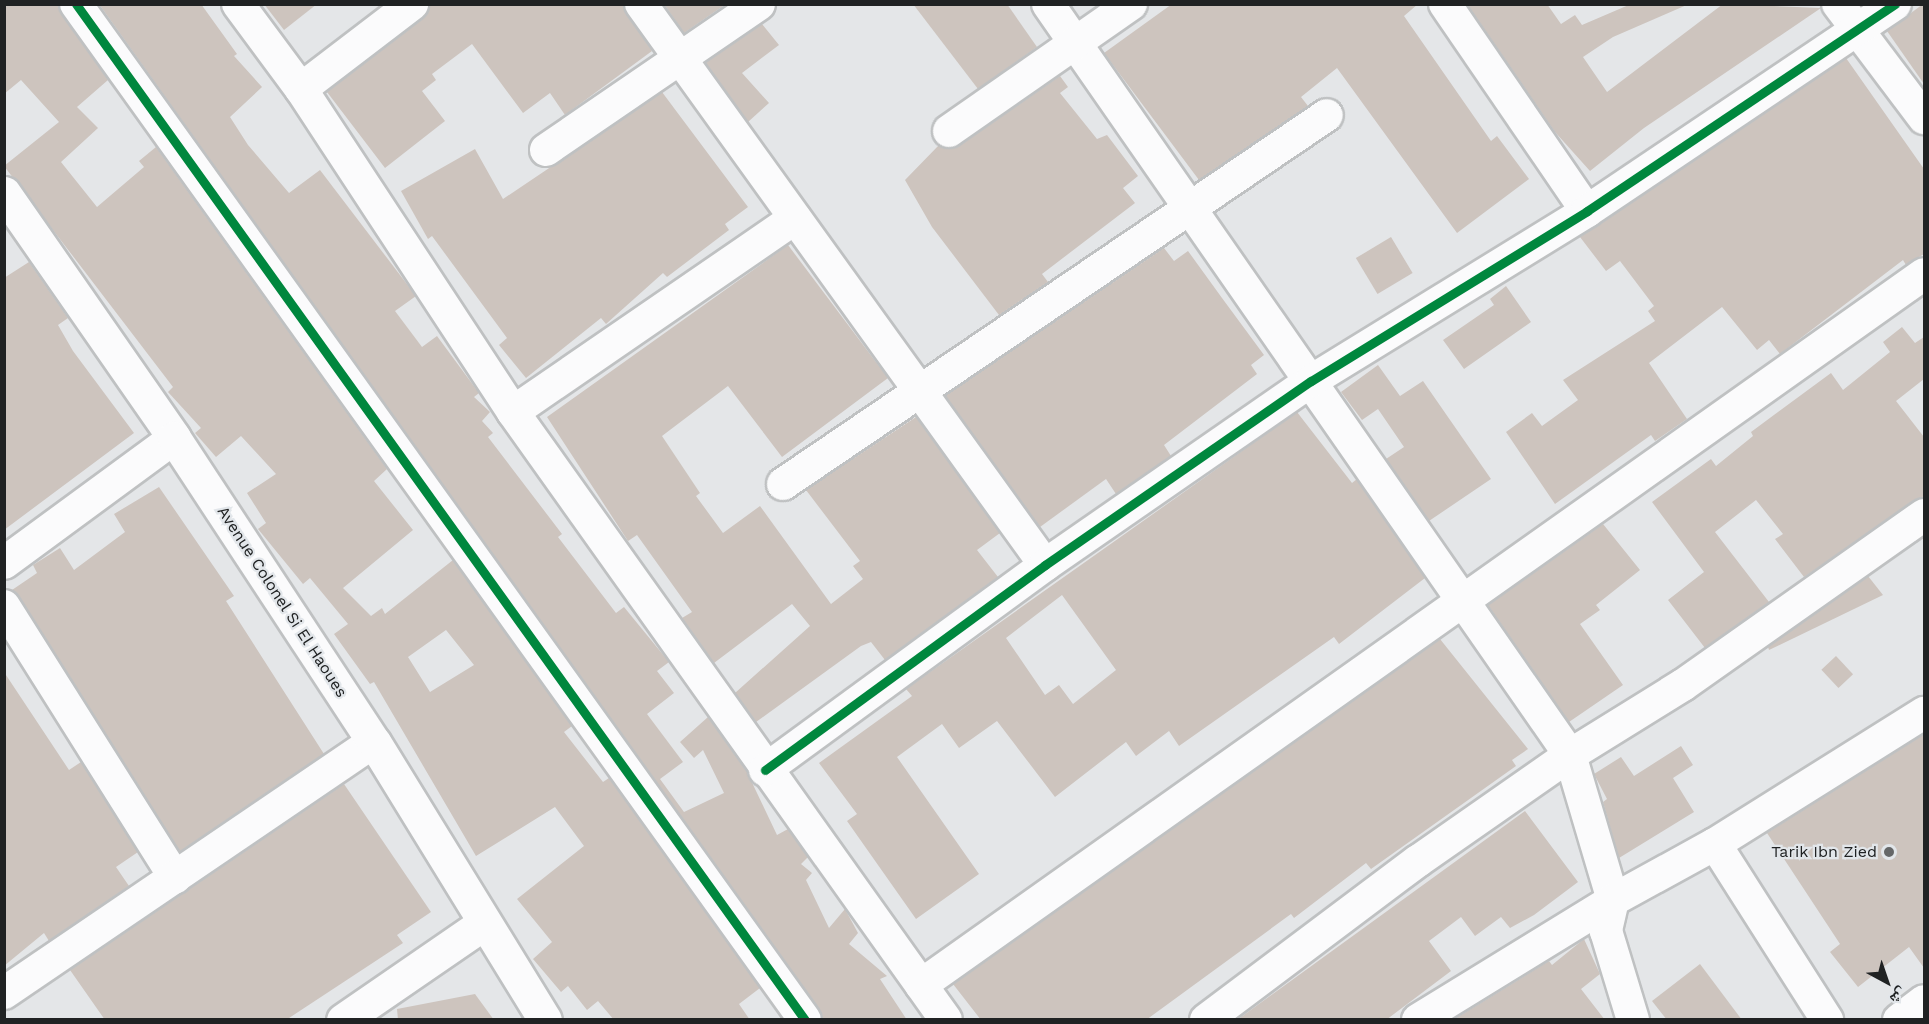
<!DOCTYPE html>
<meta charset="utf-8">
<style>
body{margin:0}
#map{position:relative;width:1929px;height:1024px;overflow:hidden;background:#e4e6e8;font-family:"Work Sans","Noto Naskh Arabic",sans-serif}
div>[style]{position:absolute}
.building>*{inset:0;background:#cdc4be;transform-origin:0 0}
.roads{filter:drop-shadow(2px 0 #bfc1c2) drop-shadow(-2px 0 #bfc1c2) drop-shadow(0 2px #bfc1c2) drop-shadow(0 -2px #bfc1c2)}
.minor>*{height:32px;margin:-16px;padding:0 16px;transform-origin:16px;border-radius:16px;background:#fbfbfc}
.tertiary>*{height:33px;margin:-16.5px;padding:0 16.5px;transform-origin:16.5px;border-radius:16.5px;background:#fbfbfc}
.cycleway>*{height:9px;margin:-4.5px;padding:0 4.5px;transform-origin:4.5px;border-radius:4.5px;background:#00873e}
.dots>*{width:16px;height:16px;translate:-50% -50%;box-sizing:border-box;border:3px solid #e2e6ea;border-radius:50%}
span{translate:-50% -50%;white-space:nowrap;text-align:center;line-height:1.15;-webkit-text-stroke:4.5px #e2e6ea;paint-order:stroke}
.street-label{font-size:16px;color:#202223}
.poi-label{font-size:16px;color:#202223}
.right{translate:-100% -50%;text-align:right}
.frame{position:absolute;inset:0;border:6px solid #202223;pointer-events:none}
.north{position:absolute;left:1857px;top:952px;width:60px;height:60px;-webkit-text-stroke:4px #e2e6ea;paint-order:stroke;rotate:140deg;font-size:16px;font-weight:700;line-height:24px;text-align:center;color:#202223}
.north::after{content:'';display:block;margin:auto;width:21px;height:27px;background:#202223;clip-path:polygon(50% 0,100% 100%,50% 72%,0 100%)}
</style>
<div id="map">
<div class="building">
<div style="clip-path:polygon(evenodd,4px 4px,58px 4px,108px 80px,77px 107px,98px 128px,61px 162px,97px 207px,144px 167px,139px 161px,156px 147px,387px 469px,374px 481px,413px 530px,343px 588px,371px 616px,382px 608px,385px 614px,453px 560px,572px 726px,564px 732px,603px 782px,609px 778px,760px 988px,739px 1004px,750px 1020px,614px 1020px,598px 1001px,587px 1010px,568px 986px,561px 992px,533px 959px,552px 942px,517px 899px,584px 846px,555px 807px,476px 856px,374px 682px,370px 684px,334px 634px,348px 624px,310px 578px,303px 584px,258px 529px,266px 523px,247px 493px,276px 474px,241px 436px,216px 457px,195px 433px,201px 428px,168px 392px,173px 387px,4px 166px,59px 122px,21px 80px,4px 94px,4px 4px,446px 630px,474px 665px,430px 692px,408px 657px,446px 630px)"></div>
<div style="clip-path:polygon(99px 4px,201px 4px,237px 54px,234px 56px,262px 87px,230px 117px,248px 145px,289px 193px,320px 170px,416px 296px,395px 311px,422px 347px,437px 336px,479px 393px,474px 397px,490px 412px,482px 421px,493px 433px,488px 437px,562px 534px,558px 537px,616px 613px,624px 607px,669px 662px,657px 671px,674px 693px,647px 714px,683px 762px,660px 779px,684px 812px,724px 793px,703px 750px,694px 758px,680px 742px,708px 717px,747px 772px,777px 835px,788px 829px,808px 857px,801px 864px,812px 873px,806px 880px,829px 928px,845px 909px,858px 933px,849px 944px,887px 976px,880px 979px,907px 1020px,823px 1020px)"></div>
<div style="clip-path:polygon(264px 4px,317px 4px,284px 30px)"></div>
<div style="clip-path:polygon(430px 4px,623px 4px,652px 51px,565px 115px,550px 93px,523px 113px,472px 44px,432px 74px,436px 80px,422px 91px,445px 121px,385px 168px,327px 92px,423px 18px)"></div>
<div style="clip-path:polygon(664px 4px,726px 4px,684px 33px)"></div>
<div style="clip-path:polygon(913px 4px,1007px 4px,1037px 47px,978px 89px)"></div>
<div style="clip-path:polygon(1172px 4px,1418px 4px,1404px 16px,1491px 141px,1497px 136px,1529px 179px,1457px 233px,1337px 68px,1301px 97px,1308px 106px,1199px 180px,1104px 53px)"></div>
<div style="clip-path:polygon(1467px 4px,1547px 4px,1561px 24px,1575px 15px,1582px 25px,1631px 4px,1689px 4px,1613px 37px,1583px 57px,1607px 92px,1723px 4px,1821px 8px,1644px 128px,1590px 171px,1555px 132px)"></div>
<div style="clip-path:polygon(1923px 4px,1924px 4px,1924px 84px,1887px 31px)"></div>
<div style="clip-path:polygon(762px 24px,779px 45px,742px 73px,769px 103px,748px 122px,705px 63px)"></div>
<div style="clip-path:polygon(1846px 58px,1924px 169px,1924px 254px,1906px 265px,1903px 260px,1780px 354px,1769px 340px,1757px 350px,1722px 307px,1649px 363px,1687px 419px,1655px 441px,1651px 435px,1555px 504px,1506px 432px,1532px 413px,1542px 426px,1578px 400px,1563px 380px,1655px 321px,1648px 311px,1654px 306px,1620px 261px,1606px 271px,1580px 237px)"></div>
<div style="clip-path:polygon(1060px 76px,1068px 87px,1060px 93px,1097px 139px,1107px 135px,1138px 176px,1123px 188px,1135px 203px,1042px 274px,1048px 282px,999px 315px,932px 227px,905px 180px,939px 145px,959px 146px)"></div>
<div style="clip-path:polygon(662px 92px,748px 207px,725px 224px,729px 230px,667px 277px,663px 273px,606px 324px,601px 318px,526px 378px,499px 345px,507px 338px,432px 236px,428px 239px,401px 191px,475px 149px,503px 199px)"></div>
<div style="left:1391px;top:237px;width:42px;height:41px;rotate:59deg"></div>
<div style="clip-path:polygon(788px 245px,888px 378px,782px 457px,728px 386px,662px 436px,700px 493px,696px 496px,723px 533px,760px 506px,831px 604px,863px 579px,853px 566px,860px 561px,806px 490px,916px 417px,1000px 533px,977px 550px,998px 577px,885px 660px,871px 642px,861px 646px,756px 722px,735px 693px,810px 626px,792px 604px,714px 663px,682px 618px,692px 612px,637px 535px,628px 541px,547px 417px)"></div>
<div style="clip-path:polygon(1164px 248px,1174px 261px,1188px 251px,1222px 298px,1264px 355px,1251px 365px,1257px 374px,1164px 445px,1171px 456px,1116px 494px,1106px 479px,1040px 527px,945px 396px)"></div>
<div style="clip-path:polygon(29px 262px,68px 318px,58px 325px,73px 351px,134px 433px,4px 530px,4px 278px)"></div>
<div style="clip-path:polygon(1506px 286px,1531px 322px,1464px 369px,1443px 340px,1494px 305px,1490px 299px)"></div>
<div style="clip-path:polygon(1902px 327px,1915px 343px,1924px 337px,1924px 379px,1896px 401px,1924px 437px,1924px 496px,1804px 577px,1775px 539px,1783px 534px,1756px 500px,1715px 532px,1769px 602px,1705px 648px,1668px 600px,1704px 572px,1652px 502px,1711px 459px,1716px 466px,1753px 436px,1751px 432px,1831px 373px,1843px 390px,1890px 352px,1883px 342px)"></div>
<div style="clip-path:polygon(1378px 365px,1400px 396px,1423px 381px,1491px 479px,1429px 521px,1386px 459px,1404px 447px,1378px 409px,1362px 420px,1341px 392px)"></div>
<div style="clip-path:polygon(evenodd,1297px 412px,1352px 483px,1357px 479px,1425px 578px,1339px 644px,1334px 637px,1179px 746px,1169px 731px,1136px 756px,1126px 742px,1055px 797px,997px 721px,959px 748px,942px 724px,897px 757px,979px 874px,916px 919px,847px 821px,857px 814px,819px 763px,912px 696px,906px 689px,1297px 412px,1062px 595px,1116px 670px,1073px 704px,1059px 685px,1045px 695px,1006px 638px,1062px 595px)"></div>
<div style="clip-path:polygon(159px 487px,234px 596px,226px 601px,324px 754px,180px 852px,12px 590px,37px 573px,33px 565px,60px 548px,74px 570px,125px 532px,114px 514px)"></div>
<div style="clip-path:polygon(1603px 524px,1640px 570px,1596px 605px,1600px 610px,1580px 624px,1623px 685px,1569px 722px,1488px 605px)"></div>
<div style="clip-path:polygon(1868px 576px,1883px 595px,1769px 650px,1768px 647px)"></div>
<div style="clip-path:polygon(1440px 639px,1528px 749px,1512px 760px,1516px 766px,1371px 869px,1366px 863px,1294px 918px,1291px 914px,1146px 1020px,981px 1020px,953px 984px)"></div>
<div style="left:1836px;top:656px;width:25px;height:20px;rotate:47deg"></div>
<div style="clip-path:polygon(4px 672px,69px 770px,81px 762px,138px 852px,116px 867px,129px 886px,49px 941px,44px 933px,4px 966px)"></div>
<div style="clip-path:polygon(1924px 734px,1924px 968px,1909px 947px,1858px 987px,1830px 952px,1840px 944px,1767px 833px)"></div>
<div style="clip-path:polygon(1681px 746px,1693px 765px,1673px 778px,1694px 812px,1619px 858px,1603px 802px,1607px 799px,1594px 774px,1621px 757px,1634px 776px)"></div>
<div style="clip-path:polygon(344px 784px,431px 912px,397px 935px,403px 943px,286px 1020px,105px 1020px,70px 970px)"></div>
<div style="clip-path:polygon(1525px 811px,1578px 882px,1534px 915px,1510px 928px,1501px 917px,1475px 936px,1461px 917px,1429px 941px,1451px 971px,1386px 1020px,1237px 1020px)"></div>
<div style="clip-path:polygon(1584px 939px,1600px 974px,1581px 989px,1605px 1020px,1453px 1020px,1549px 961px,1552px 965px)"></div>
<div style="clip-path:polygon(1700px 964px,1742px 1020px,1667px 1020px,1652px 1001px)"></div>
<div style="clip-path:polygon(475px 994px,494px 1020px,398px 1020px,397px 1009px)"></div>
</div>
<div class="roads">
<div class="minor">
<div style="left:76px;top:4px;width:1250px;rotate:54.34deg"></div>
<div style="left:238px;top:4px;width:106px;rotate:53.5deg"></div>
<div style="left:301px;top:89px;width:386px;rotate:56.7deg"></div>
<div style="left:513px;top:412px;width:746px;rotate:54.54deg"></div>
<div style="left:641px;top:4px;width:691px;rotate:54.24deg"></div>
<div style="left:1048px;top:4px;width:915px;rotate:55.2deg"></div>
<div style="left:1570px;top:755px;width:151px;rotate:73.5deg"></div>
<div style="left:1613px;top:900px;width:32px;rotate:103deg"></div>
<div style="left:1606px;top:931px;width:93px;rotate:73.1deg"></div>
<div style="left:1445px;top:4px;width:251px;rotate:55.6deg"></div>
<div style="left:1838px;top:4px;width:143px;rotate:53deg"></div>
<div style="left:301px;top:89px;width:140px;rotate:-37.4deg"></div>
<div style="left:949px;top:131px;width:222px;rotate:-34.9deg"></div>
<div style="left:546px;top:150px;width:258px;rotate:-34.4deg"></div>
<div style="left:513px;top:412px;width:342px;rotate:-34.5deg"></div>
<div style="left:783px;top:484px;width:657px;rotate:-34.15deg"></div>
<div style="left:4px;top:563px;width:211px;rotate:-36.3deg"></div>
<div style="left:4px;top:606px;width:321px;rotate:57.8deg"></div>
<div style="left:765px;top:770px;width:347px;rotate:-36.2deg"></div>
<div style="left:1045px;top:565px;width:323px;rotate:-34.7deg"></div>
<div style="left:1311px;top:381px;width:324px;rotate:-31.6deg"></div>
<div style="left:1587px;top:211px;width:371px;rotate:-33.9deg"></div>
<div style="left:1715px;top:844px;width:209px;rotate:57.5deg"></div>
<div style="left:921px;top:985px;width:1229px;rotate:-35.33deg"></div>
<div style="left:4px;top:993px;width:447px;rotate:-34.2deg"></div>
<div style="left:1206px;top:1020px;width:265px;rotate:-36.9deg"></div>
<div style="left:1418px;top:861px;width:185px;rotate:-34.9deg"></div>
<div style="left:1570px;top:755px;width:133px;rotate:-31.8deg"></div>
<div style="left:1683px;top:685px;width:295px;rotate:-35.2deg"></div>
<div style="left:1418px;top:1020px;width:229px;rotate:-31.6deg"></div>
<div style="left:1613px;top:900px;width:116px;rotate:-28.8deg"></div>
<div style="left:1715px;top:844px;width:247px;rotate:-32.1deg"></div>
<div style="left:1899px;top:1020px;width:31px;rotate:-37deg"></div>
</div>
<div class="tertiary">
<div style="left:4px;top:193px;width:298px;rotate:55.2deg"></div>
<div style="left:174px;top:438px;width:364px;rotate:56.7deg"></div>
<div style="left:374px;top:742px;width:326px;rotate:58.4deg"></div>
<div style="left:343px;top:1020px;width:171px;rotate:-34.5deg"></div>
</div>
</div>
<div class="cycleway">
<div style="left:76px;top:4px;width:1250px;rotate:54.34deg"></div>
<div style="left:765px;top:770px;width:347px;rotate:-36.2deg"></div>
<div style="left:1045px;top:565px;width:323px;rotate:-34.7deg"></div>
<div style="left:1311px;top:381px;width:324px;rotate:-31.6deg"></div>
<div style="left:1587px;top:211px;width:371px;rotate:-33.9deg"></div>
</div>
<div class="dots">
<div style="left:1889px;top:852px;background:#656768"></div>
</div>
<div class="street-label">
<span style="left:282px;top:602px;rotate:57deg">Avenue Colonel Si El Haoues</span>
</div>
<div class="poi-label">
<span class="right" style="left:1877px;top:852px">Tarik Ibn Zied</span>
</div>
<div class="frame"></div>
<div class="north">ش</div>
</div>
